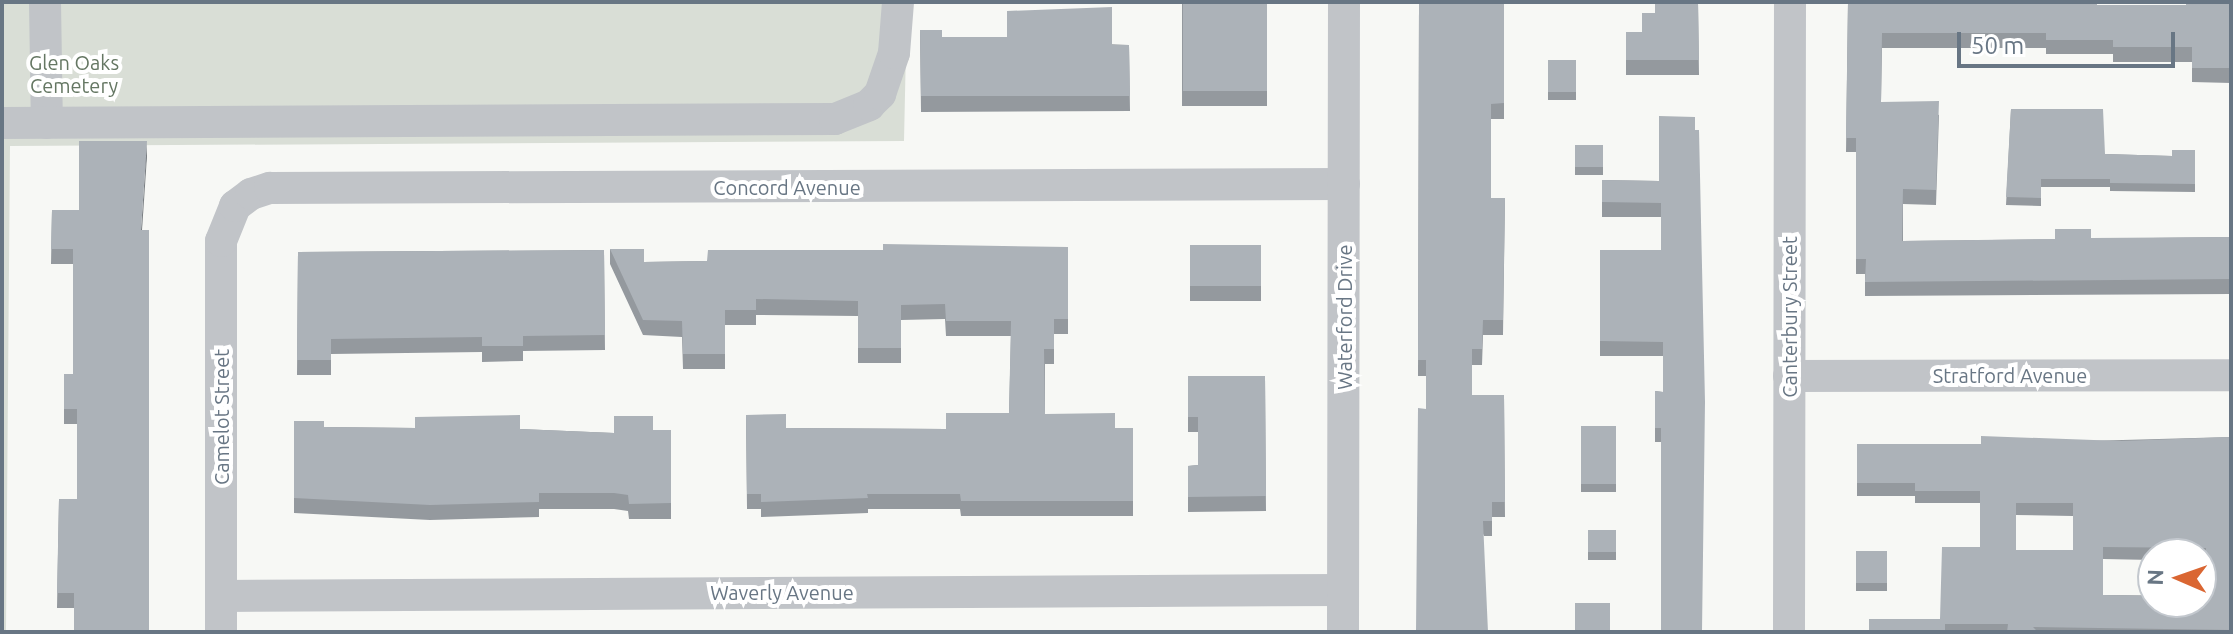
<!DOCTYPE html>
<style>
body{margin:0}
#map{position:relative;width:2233px;height:634px;overflow:hidden;background:#f7f8f5;font-family:Ubuntu,sans-serif}
div>[style]{position:absolute}
.green>*{inset:0;background:#d9ded6}
.minor>*{height:32px;margin:-16px;padding:0 16px;transform-origin:16px;border-radius:16px;background:#c1c4c8}
.wall>*{inset:0;background:#94999e;transform-origin:0 0}
.shaded-wall>*{inset:0;background:#787d81}
.building>*{inset:0;background:#acb2b8;transform-origin:0 0}
span{translate:-50% -50%;white-space:nowrap;text-align:center;line-height:1.15;-webkit-text-stroke:8px #fff;paint-order:stroke}
.park-label{font-size:20px;color:#657763}
.street-label{font-size:20px;color:#687684}
.frame{position:absolute;inset:0;border:4px solid #687684;pointer-events:none}
.north{position:absolute;left:2137px;top:538px;width:80px;height:80px;box-sizing:border-box;background:#fff;border:2px solid #c3c8ce;border-radius:50%;rotate:272deg;font-size:22px;font-weight:700;line-height:32px;text-align:center;color:#687684}
.north::after{content:'';display:block;margin:auto;width:28px;height:36px;background:#da6632;clip-path:polygon(50% 0,100% 100%,50% 72%,0 100%)}
.scale{position:absolute;left:1957px;top:32px;width:218px;height:36px;box-sizing:border-box;border:4px solid #687684;border-top:0;padding-left:10px;font-size:24px;line-height:28px;white-space:nowrap;color:#687684;-webkit-text-stroke:6px #fff;paint-order:stroke}
</style>
<div id="map">
<div class="green">
<div style="clip-path:polygon(2px 2px,907px 2px,904px 141px,10px 146px,6px 632px,2px 632px)"></div>
</div>
<div class="minor">
<div style="left:45px;top:2px;width:121px;rotate:89.1deg"></div>
<div style="left:2px;top:123px;width:833px;rotate:-0.28deg"></div>
<div style="left:835px;top:119px;width:37px;rotate:-22deg"></div>
<div style="left:869px;top:105px;width:16px;rotate:-45deg"></div>
<div style="left:880px;top:94px;width:43px;rotate:-71.1deg"></div>
<div style="left:894px;top:53px;width:51px;rotate:-85.5deg"></div>
<div style="left:1789px;top:376px;width:442px;rotate:-0.1deg"></div>
<div style="left:221px;top:596px;width:1122px;rotate:-0.31deg"></div>
<div style="left:221px;top:632px;width:391px;rotate:-90deg"></div>
<div style="left:221px;top:241px;width:38px;rotate:-68deg"></div>
<div style="left:235px;top:206px;width:20px;rotate:-37deg"></div>
<div style="left:251px;top:194px;width:20px;rotate:-18deg"></div>
<div style="left:270px;top:188px;width:1074px;rotate:-0.21deg"></div>
<div style="left:1343px;top:632px;width:630px;rotate:-89.91deg"></div>
<div style="left:1789px;top:632px;width:630px;rotate:-89.91deg"></div>
</div>
<div class="wall">
<div style="left:1182px;top:2px;width:85px;height:104px"></div>
<div style="clip-path:polygon(1419px 2px,1504px 2px,1504px 119px,1491px 119px,1491px 198px,1505px 198px,1503px 335px,1483px 335px,1482px 365px,1472px 365px,1472px 395px,1504px 395px,1505px 517px,1492px 517px,1492px 536px,1484px 536px,1426px 409px,1426px 376px,1418px 376px)"></div>
<div style="clip-path:polygon(1698px 2px,1699px 75px,1626px 75px,1626px 32px,1642px 32px,1655px 13px)"></div>
<div style="clip-path:polygon(1848px 2px,2097px 5px,2186px 5px,2231px 2px,2231px 83px,2192px 82px,2192px 62px,2113px 62px,2113px 54px,2046px 54px,2046px 48px,1882px 48px,1881px 102px,1939px 115px,1936px 205px,1903px 204px,1903px 241px,2231px 237px,2231px 294px,1865px 296px,1865px 274px,1856px 274px,1856px 152px,1846px 152px)"></div>
<div style="clip-path:polygon(920px 30px,942px 37px,1129px 45px,1130px 111px,921px 112px)"></div>
<div style="left:1576px;top:60px;width:40px;height:28px;rotate:90deg"></div>
<div style="clip-path:polygon(2011px 109px,2105px 154px,2172px 156px,2195px 150px,2195px 192px,2110px 191px,2110px 187px,2041px 187px,2041px 206px,2006px 205px)"></div>
<div style="clip-path:polygon(1695px 117px,1661px 442px,1655px 442px,1655px 391px,1663px 392px,1663px 356px,1600px 356px,1600px 250px,1661px 250px,1661px 217px,1602px 217px,1602px 180px,1659px 181px)"></div>
<div style="left:1575px;top:145px;width:28px;height:30px"></div>
<div style="clip-path:polygon(147px 156px,74px 608px,57px 608px,59px 499px,77px 499px,77px 424px,64px 424px,64px 374px,73px 374px,73px 264px,51px 264px,52px 210px,79px 210px)"></div>
<div style="left:1190px;top:245px;width:71px;height:56px"></div>
<div style="clip-path:polygon(1068px 247px,1068px 334px,1054px 334px,1054px 364px,1045px 364px,1045px 414px,1115px 428px,1133px 428px,1133px 516px,961px 516px,960px 509px,868px 509px,868px 513px,761px 517px,761px 509px,747px 509px,746px 415px,786px 428px,946px 429px,1009px 413px,1011px 336px,946px 336px,945px 319px,901px 320px,901px 363px,858px 363px,858px 316px,756px 315px,756px 325px,725px 325px,725px 369px,683px 369px,682px 337px,643px 335px,610px 264px,610px 249px,644px 262px,707px 261px,883px 250px)"></div>
<div style="clip-path:polygon(604px 250px,605px 350px,523px 351px,523px 361px,482px 362px,482px 352px,331px 354px,331px 375px,297px 375px,298px 252px)"></div>
<div style="clip-path:polygon(1188px 376px,1265px 376px,1266px 511px,1188px 512px,1188px 466px,1198px 465px,1198px 432px,1188px 432px)"></div>
<div style="clip-path:polygon(294px 421px,324px 427px,520px 429px,614px 433px,671px 430px,671px 519px,629px 519px,628px 511px,614px 509px,539px 509px,539px 517px,430px 520px,294px 513px)"></div>
<div style="left:1581px;top:426px;width:35px;height:66px"></div>
<div style="clip-path:polygon(evenodd,2231px 437px,2231px 632px,1869px 632px,1940px 619px,1980px 547px,1980px 503px,1915px 503px,1915px 496px,1857px 496px,1857px 444px,1981px 444px,2231px 437px,2016px 515px,2073px 516px,2073px 550px,2016px 550px,2016px 515px,2231px 437px,2153px 554px,2201px 554px,2201px 561px,2205px 561px,2204px 596px,2103px 595px,2103px 559px,2153px 560px,2153px 554px)"></div>
<div style="left:1588px;top:530px;width:28px;height:30px"></div>
<div style="left:1856px;top:551px;width:31px;height:40px"></div>
</div>
<div class="shaded-wall">
<div style="clip-path:polygon(147px 141px,147px 156px,141px 245px,141px 230px)"></div>
</div>
<div class="building">
<div style="left:1183px;top:2px;width:84px;height:89px"></div>
<div style="clip-path:polygon(1419px 2px,1504px 2px,1504px 103px,1491px 104px,1491px 198px,1505px 198px,1503px 320px,1483px 320px,1482px 349px,1472px 349px,1472px 395px,1504px 395px,1505px 502px,1492px 502px,1492px 521px,1483px 521px,1488px 632px,1416px 632px,1418px 408px,1426px 409px,1426px 360px,1418px 360px)"></div>
<div style="clip-path:polygon(1655px 2px,1698px 2px,1699px 60px,1626px 60px,1626px 32px,1642px 32px,1642px 13px,1655px 13px)"></div>
<div style="clip-path:polygon(1848px 2px,2097px 2px,2097px 5px,2186px 5px,2186px 2px,2231px 2px,2231px 68px,2192px 68px,2192px 47px,2113px 47px,2113px 40px,2046px 40px,2046px 33px,1882px 33px,1881px 102px,1939px 101px,1936px 190px,1903px 189px,1902px 241px,2055px 239px,2055px 229px,2091px 229px,2091px 238px,2231px 237px,2231px 279px,1865px 282px,1866px 259px,1856px 259px,1856px 138px,1846px 138px)"></div>
<div style="clip-path:polygon(1112px 7px,1112px 45px,1129px 45px,1130px 96px,921px 96px,920px 30px,942px 30px,942px 37px,1007px 37px,1007px 11px)"></div>
<div style="left:1576px;top:60px;width:32px;height:28px;rotate:90deg"></div>
<div style="clip-path:polygon(2011px 109px,2103px 109px,2105px 154px,2172px 156px,2172px 150px,2195px 150px,2195px 184px,2110px 183px,2110px 179px,2041px 179px,2041px 198px,2006px 197px)"></div>
<div style="clip-path:polygon(1659px 116px,1695px 117px,1695px 130px,1699px 130px,1705px 402px,1702px 632px,1661px 632px,1661px 428px,1655px 428px,1655px 391px,1663px 392px,1663px 342px,1600px 341px,1600px 250px,1661px 250px,1661px 203px,1602px 202px,1602px 180px,1659px 181px)"></div>
<div style="clip-path:polygon(79px 141px,147px 141px,141px 230px,149px 230px,149px 632px,74px 632px,74px 593px,57px 593px,59px 499px,77px 499px,77px 409px,64px 409px,64px 374px,73px 374px,73px 249px,51px 249px,52px 210px,79px 210px)"></div>
<div style="left:1575px;top:145px;width:28px;height:22px"></div>
<div style="clip-path:polygon(883px 244px,1068px 247px,1068px 319px,1054px 319px,1054px 349px,1044px 349px,1045px 414px,1115px 413px,1115px 428px,1133px 428px,1133px 501px,961px 501px,960px 494px,867px 494px,868px 498px,761px 502px,761px 494px,747px 494px,746px 415px,786px 414px,786px 428px,946px 429px,946px 413px,1009px 413px,1011px 321px,946px 321px,945px 304px,901px 305px,901px 348px,858px 348px,858px 301px,756px 299px,756px 310px,725px 310px,725px 354px,683px 354px,682px 321px,643px 320px,610px 249px,644px 249px,644px 262px,707px 261px,708px 250px,883px 250px)"></div>
<div style="left:1190px;top:245px;width:71px;height:41px"></div>
<div style="clip-path:polygon(604px 250px,605px 335px,523px 336px,523px 346px,482px 346px,482px 337px,331px 339px,331px 360px,297px 360px,298px 252px)"></div>
<div style="clip-path:polygon(1188px 376px,1265px 376px,1266px 496px,1188px 497px,1188px 466px,1198px 465px,1198px 417px,1188px 417px)"></div>
<div style="clip-path:polygon(520px 415px,520px 429px,614px 433px,614px 416px,653px 416px,653px 430px,671px 430px,671px 503px,629px 504px,628px 495px,614px 493px,539px 493px,539px 502px,430px 505px,294px 498px,294px 421px,324px 421px,324px 427px,415px 428px,415px 417px)"></div>
<div style="left:1581px;top:426px;width:35px;height:58px"></div>
<div style="clip-path:polygon(evenodd,1981px 436px,2121px 441px,2231px 437px,2231px 630px,2033px 627px,2038px 632px,2007px 632px,2008px 624px,1945px 624px,1945px 632px,1869px 632px,1869px 619px,1940px 619px,1942px 547px,1980px 547px,1980px 491px,1915px 491px,1915px 483px,1857px 483px,1857px 444px,1981px 444px,1981px 436px,2016px 503px,2073px 503px,2073px 550px,2016px 550px,2016px 503px,1981px 436px,2103px 547px,2206px 548px,2204px 596px,2201px 596px,2201px 602px,2153px 602px,2153px 596px,2103px 595px,2103px 547px)"></div>
<div style="left:1588px;top:530px;width:28px;height:22px"></div>
<div style="left:1856px;top:551px;width:31px;height:32px"></div>
<div style="left:1575px;top:603px;width:35px;height:29px"></div>
</div>
<div class="park-label">
<span style="left:74px;top:74px">Glen Oaks<br>Cemetery</span>
</div>
<div class="street-label">
<span style="left:787px;top:187px">Concord Avenue</span>
<span style="left:1344px;top:317px;rotate:-90deg">Waterford Drive</span>
<span style="left:1789px;top:317px;rotate:-90deg">Canterbury Street</span>
<span style="left:2010px;top:375px">Stratford Avenue</span>
<span style="left:221px;top:417px;rotate:-90deg">Camelot Street</span>
<span style="left:782px;top:592px">Waverly Avenue</span>
</div>
<div class="frame"></div>
<div class="north">N</div>
<div class="scale">50 m</div>
</div>
